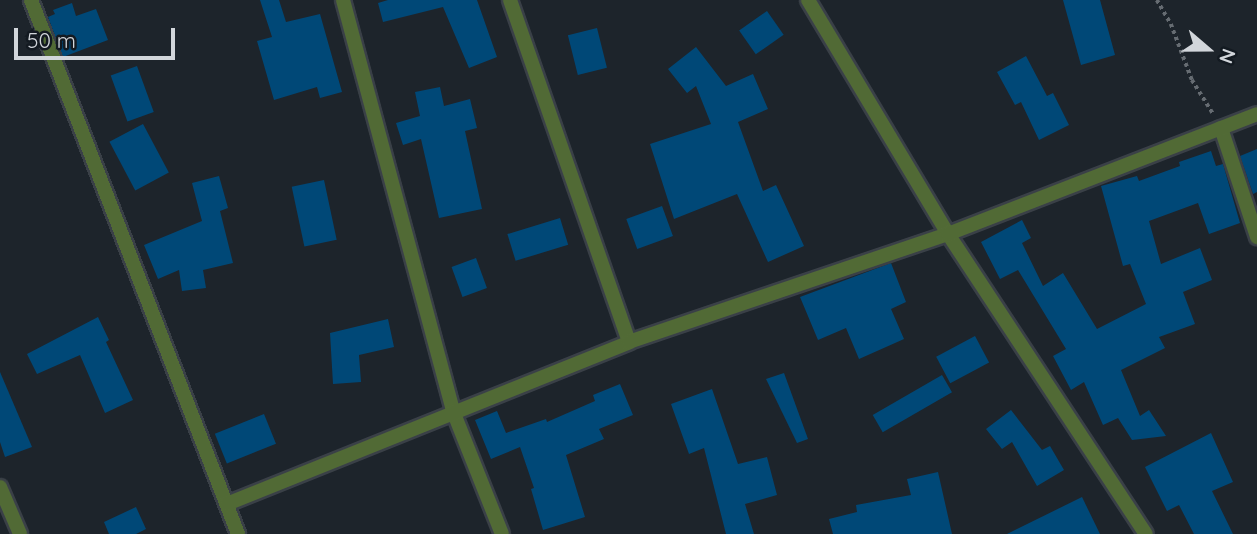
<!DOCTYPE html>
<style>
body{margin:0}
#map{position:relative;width:1257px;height:534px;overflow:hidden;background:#1d242b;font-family:Quicksand,sans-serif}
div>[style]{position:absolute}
.building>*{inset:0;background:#004877;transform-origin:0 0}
.path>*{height:3.5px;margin-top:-1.75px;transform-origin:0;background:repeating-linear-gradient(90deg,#666c72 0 3.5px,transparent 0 7px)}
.roads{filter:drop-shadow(2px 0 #3a4047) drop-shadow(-2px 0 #3a4047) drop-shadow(0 2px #3a4047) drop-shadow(0 -2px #3a4047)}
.street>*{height:14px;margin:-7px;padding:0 7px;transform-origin:7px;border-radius:7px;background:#516a35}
span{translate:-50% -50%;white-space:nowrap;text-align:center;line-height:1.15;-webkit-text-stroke:7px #131a21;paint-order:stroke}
.north{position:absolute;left:1173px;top:14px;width:70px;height:70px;-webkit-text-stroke:5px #131a21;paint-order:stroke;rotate:110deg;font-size:19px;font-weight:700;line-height:28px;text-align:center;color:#d2d6db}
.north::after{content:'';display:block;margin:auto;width:24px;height:32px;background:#d2d6db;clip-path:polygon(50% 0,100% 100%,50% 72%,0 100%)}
.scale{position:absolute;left:14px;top:28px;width:161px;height:32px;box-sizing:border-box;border:4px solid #d2d6db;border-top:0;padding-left:9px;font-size:21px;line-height:24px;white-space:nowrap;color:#d2d6db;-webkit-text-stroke:5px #131a21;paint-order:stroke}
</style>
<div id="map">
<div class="building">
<div style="clip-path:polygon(260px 0,279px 0,286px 22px,320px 14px,342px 92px,320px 98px,317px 87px,274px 100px,257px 41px,272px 37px)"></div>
<div style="clip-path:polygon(388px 0,477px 0,497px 57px,469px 68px,443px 7px,383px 22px,378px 3px)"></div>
<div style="clip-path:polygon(1063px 0,1100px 0,1115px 55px,1081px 65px)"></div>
<div style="clip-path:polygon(72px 3px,76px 16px,96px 9px,108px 40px,63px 57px,48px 17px,55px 14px,53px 10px)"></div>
<div style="left:767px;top:11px;width:29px;height:34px;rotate:55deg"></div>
<div style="left:597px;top:28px;width:41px;height:30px;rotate:76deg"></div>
<div style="clip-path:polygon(696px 47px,726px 86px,753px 74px,768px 109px,738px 122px,763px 191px,776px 185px,804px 246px,768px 262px,737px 194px,674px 219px,650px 144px,711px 124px,696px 86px,687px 93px,668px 69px)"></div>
<div style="clip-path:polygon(1026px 56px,1047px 96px,1053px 93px,1069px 125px,1039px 140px,1021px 102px,1015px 105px,997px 72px)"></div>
<div style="left:137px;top:66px;width:49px;height:28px;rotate:70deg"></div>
<div style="clip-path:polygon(440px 87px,444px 106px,470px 99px,477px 128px,465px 131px,482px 209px,439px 218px,421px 139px,403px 145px,396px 123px,420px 116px,415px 92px)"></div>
<div style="left:143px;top:124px;width:55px;height:38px;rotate:62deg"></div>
<div style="clip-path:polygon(1257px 149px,1257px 192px,1253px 194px,1240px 156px)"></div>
<div style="clip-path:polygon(1211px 151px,1216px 166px,1223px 164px,1240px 223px,1209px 234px,1198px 203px,1149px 221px,1161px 264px,1200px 248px,1212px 280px,1183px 292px,1195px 324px,1159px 337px,1165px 348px,1121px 370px,1140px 416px,1149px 410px,1166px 436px,1132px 440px,1118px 418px,1103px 425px,1084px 382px,1071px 390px,1053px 356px,1066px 349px,1018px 270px,1000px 279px,981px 242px,1022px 220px,1031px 238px,1022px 243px,1043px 286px,1063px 273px,1097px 329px,1146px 304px,1130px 264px,1123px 266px,1101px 186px,1137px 176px,1139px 181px,1180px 166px,1179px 162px)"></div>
<div style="clip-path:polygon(219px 176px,228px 208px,220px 211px,233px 263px,203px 270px,206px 288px,182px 291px,179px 270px,158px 279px,144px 245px,202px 221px,192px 183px)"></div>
<div style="left:324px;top:180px;width:61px;height:33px;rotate:78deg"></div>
<div style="left:662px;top:206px;width:32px;height:38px;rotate:70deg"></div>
<div style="left:560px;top:218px;width:28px;height:55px;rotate:73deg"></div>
<div style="left:476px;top:258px;width:32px;height:26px;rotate:70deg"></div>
<div style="clip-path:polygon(891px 263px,906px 302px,891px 309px,904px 339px,859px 359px,846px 328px,818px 340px,800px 297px)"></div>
<div style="clip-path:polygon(98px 317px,109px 340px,106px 342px,133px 400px,105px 413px,80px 355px,37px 374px,27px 354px)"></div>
<div style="clip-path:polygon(388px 319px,394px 347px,359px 355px,361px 382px,333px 384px,330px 333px)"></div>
<div style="left:975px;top:336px;width:30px;height:44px;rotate:62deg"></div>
<div style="clip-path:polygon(0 372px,32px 447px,5px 457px,0 442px)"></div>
<div style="clip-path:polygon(784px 373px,808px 439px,797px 443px,766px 379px)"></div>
<div style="left:942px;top:375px;width:20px;height:80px;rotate:60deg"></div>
<div style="clip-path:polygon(620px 384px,633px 415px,599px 429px,604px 439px,566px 455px,585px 517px,543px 530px,531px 489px,534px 488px,520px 447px,491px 459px,475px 420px,497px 411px,506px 433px,546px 419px,547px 422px,595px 401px,593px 395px)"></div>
<div style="clip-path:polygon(712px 389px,738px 464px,767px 457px,777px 495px,745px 504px,754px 534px,726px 534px,704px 448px,689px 454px,671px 404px)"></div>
<div style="clip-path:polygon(1011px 410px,1042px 450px,1050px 446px,1064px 470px,1037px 486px,1012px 442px,1002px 449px,986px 429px)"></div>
<div style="left:264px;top:414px;width:32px;height:53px;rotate:68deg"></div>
<div style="clip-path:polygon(1211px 433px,1233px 482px,1212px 491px,1233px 534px,1194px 534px,1179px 505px,1167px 511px,1145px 467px)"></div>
<div style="clip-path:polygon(938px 472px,952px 534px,833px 534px,829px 519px,857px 512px,856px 505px,911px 495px,907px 479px)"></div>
<div style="clip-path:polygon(1082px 497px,1100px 534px,1007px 534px)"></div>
<div style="clip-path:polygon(136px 507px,146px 529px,136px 534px,109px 534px,104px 522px)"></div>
</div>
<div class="path">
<div style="left:1157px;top:0;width:28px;rotate:60deg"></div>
<div style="left:1171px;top:24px;width:60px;rotate:69.4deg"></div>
<div style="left:1192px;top:80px;width:40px;rotate:58deg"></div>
</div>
<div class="roads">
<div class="street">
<div style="left:31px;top:0;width:573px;rotate:68.81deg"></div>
<div style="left:343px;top:0;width:425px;rotate:75deg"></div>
<div style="left:453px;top:411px;width:132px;rotate:68.3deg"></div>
<div style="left:510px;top:0;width:362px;rotate:70.8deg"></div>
<div style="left:808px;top:0;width:273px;rotate:59.1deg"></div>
<div style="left:948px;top:234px;width:359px;rotate:56.6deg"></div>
<div style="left:1221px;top:128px;width:115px;rotate:71.7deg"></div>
<div style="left:0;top:487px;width:51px;rotate:66.9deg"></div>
<div style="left:227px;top:504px;width:433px;rotate:-21.9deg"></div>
<div style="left:629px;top:342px;width:337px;rotate:-18.7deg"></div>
<div style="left:948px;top:234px;width:331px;rotate:-21.2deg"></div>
</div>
</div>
<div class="north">N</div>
<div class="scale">50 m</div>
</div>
